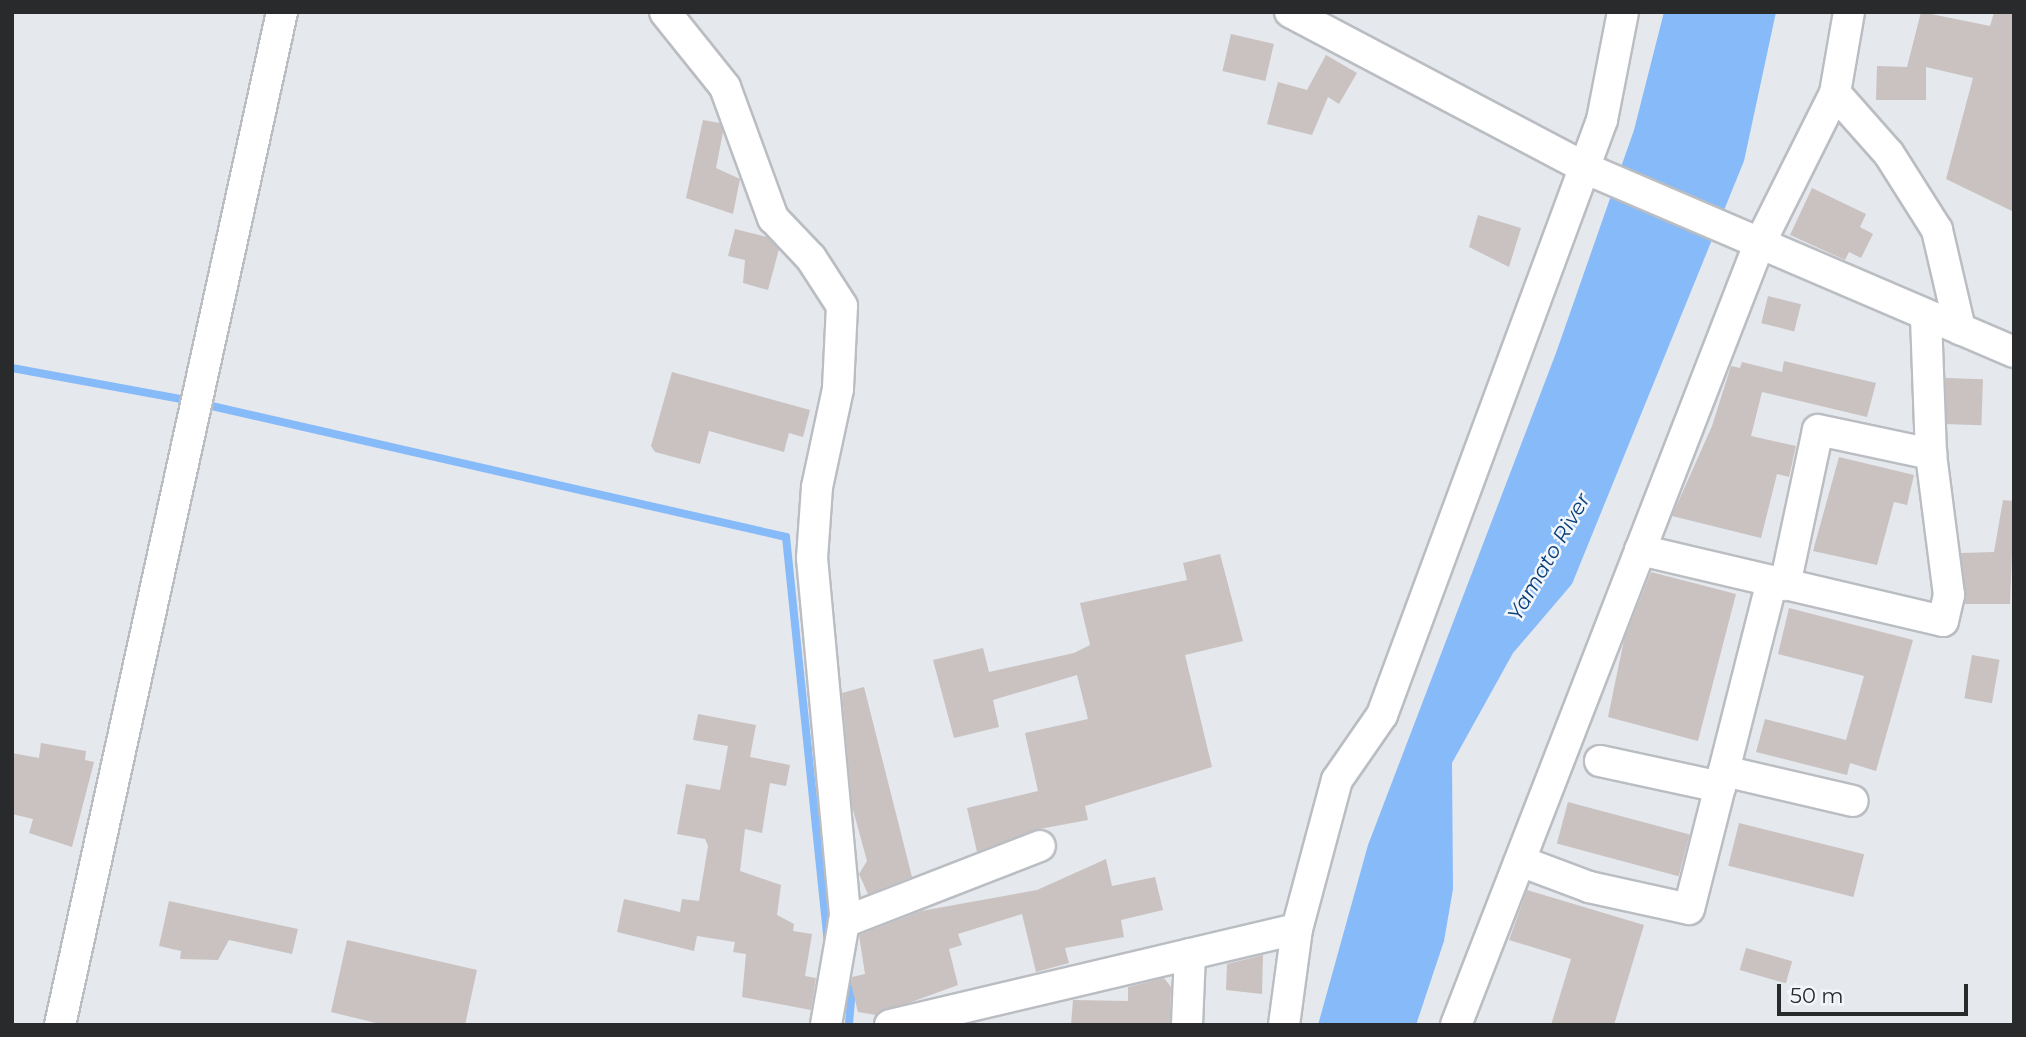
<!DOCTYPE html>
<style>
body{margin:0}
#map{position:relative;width:2026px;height:1037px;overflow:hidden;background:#e5e8ed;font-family:Montserrat,sans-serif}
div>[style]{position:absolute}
.water>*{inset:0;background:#87baf8}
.stream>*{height:8px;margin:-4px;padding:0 4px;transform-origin:4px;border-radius:4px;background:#87baf8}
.building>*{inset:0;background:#c9c2c1;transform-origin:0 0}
.roads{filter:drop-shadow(2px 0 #babdc2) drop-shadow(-2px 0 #babdc2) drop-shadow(0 2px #babdc2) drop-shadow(0 -2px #babdc2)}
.street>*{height:30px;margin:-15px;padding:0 15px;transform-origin:15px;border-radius:15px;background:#fff}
span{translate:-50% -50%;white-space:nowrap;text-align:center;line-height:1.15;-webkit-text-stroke:5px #f2f6fa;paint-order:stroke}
.water-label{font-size:21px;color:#0c4078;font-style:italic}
.frame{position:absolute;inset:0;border:14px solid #292a2b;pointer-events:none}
.scale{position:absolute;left:1777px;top:984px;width:191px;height:32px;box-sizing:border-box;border:4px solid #292a2b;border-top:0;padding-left:9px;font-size:21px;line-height:24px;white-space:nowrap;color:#292a2b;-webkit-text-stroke:5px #f2f6fa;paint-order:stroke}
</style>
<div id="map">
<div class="water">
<div style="clip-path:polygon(1664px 12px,1776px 12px,1744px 161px,1572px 584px,1513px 653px,1452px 763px,1453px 889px,1444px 941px,1416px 1025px,1318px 1025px,1368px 845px,1556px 353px,1634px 130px)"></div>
</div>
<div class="stream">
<div style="left:12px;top:368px;width:182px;rotate:10.4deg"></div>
<div style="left:203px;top:404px;width:598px;rotate:12.85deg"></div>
<div style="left:786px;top:537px;width:420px;rotate:84.1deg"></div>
<div style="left:842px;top:975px;width:17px;rotate:54deg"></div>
<div style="left:852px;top:989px;width:36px;rotate:95deg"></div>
</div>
<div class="building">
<div style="clip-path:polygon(1921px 12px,1990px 26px,1994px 12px,2014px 12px,2014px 212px,1946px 179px,1973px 78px,1926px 67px,1926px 100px,1876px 100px,1877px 66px,1907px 67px)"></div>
<div style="left:1231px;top:34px;width:44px;height:38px;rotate:13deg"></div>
<div style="clip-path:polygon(1326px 55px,1357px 73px,1339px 104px,1328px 97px,1312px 135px,1267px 124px,1278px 82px,1307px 90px)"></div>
<div style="clip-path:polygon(703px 120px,720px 123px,723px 132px,716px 168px,740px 179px,733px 214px,686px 198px)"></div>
<div style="clip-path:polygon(1812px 188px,1866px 214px,1860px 227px,1873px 234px,1861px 258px,1849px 252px,1845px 260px,1790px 235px)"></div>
<div style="clip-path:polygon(1478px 215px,1521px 228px,1509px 267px,1469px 247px)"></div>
<div style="clip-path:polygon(735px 229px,767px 237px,779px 249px,768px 290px,743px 283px,745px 260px,728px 256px)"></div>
<div style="left:1768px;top:296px;width:34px;height:28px;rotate:14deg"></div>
<div style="clip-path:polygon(1784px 361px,1876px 383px,1867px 417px,1762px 392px,1751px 436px,1796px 446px,1789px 477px,1777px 474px,1761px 538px,1672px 516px,1712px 426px,1731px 366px,1740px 368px,1742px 362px,1782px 372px)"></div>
<div style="clip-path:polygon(672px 372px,810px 410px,803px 437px,789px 433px,784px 452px,709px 431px,700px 464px,655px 452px,651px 446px)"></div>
<div style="left:1946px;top:378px;width:37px;height:46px;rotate:2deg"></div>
<div style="clip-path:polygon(1839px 457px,1914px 475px,1907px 505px,1894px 502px,1877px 565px,1813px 551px)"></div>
<div style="clip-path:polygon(2003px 500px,2014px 501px,2010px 604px,1965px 604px,1961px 553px,1994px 552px)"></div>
<div style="clip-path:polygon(1220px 554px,1243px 641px,1185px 655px,1212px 767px,1085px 806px,1088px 820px,1034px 830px,977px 852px,967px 808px,1038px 791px,1025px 733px,1088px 719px,1077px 675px,993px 700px,999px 727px,954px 738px,933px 660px,983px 648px,989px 672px,1074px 653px,1090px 645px,1080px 603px,1187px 580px,1183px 563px)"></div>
<div style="clip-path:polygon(1651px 572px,1736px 594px,1698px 741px,1608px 717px,1624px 640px)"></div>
<div style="clip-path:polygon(1789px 608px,1913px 640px,1876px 771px,1850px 763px,1847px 775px,1756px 752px,1765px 719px,1846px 740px,1864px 676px,1778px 654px)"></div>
<div style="left:1972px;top:655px;width:28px;height:44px;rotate:10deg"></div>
<div style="clip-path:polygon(864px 687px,912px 877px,868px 894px,859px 874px,867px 861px,852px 806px,842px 693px)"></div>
<div style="clip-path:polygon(698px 714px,756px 725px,750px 757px,790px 765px,786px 786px,770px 783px,762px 833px,745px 829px,740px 871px,781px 885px,777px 915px,794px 924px,793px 931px,812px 934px,805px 976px,816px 978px,811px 1010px,742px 997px,746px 954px,733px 952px,735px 942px,697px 936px,694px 951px,617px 932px,624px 899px,680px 912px,682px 899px,699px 901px,708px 846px,705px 839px,677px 834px,686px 784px,720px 790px,728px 746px,693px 740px)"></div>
<div style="clip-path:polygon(41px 743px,86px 751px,85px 760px,94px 762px,72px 847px,29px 833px,33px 819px,12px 814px,12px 753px,39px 758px)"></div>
<div style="left:1568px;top:802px;width:126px;height:43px;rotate:15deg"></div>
<div style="left:1739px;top:823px;width:129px;height:44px;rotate:14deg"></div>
<div style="clip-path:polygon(1106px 859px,1112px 886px,1155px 877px,1163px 910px,1121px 920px,1124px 937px,1065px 948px,1069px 963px,1036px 972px,1022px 914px,958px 934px,962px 945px,949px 949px,958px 985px,876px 1015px,858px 1012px,851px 984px,852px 977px,865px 974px,859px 935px,921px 911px,1037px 890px)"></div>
<div style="clip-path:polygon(1527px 890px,1644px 925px,1614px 1025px,1551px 1025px,1571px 959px,1509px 940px)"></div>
<div style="clip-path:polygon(169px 901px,298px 929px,292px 954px,229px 940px,218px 960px,180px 959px,181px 951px,159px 946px)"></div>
<div style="clip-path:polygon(347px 940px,477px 970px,465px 1025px,384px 1025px,331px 1012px)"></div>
<div style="left:1746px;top:948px;width:48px;height:23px;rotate:16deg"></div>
<div style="clip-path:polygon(1263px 955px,1262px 994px,1226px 990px,1227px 964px)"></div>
<div style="clip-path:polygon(1164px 978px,1171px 987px,1170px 1025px,1071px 1025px,1073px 1000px,1128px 1001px,1128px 987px)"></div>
</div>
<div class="roads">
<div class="street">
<div style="left:665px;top:12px;width:96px;rotate:51.3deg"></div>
<div style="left:725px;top:87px;width:140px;rotate:69.9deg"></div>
<div style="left:773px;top:218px;width:55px;rotate:46.5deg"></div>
<div style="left:811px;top:258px;width:57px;rotate:57.1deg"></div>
<div style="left:842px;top:306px;width:83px;rotate:92.8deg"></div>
<div style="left:838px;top:389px;width:100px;rotate:102.1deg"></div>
<div style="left:817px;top:487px;width:71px;rotate:94deg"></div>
<div style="left:812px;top:558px;width:360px;rotate:84.7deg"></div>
<div style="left:845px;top:916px;width:111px;rotate:99.9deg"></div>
<div style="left:1290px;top:12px;width:344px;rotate:27.8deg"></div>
<div style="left:1594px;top:172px;width:457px;rotate:23.2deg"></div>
<div style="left:1849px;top:12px;width:82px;rotate:99.8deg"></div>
<div style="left:1835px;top:93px;width:81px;rotate:48.5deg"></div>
<div style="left:1889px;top:154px;width:90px;rotate:57.7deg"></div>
<div style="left:1937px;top:230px;width:102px;rotate:76.9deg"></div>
<div style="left:1640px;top:550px;width:311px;rotate:13.2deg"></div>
<div style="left:1943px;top:621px;width:27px;rotate:-77deg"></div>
<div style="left:1949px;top:595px;width:142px;rotate:-97.3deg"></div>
<div style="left:1931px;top:454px;width:139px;rotate:-92.1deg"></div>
<div style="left:1785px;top:585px;width:158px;rotate:-78deg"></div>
<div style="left:1818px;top:430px;width:116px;rotate:12deg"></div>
<div style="left:1600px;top:761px;width:123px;rotate:12.2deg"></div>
<div style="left:1724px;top:771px;width:132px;rotate:13.1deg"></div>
<div style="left:1520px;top:861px;width:74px;rotate:20.6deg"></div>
<div style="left:1589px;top:887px;width:102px;rotate:12.4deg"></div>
<div style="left:1689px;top:909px;width:337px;rotate:-75.8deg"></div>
<div style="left:844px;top:922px;width:210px;rotate:-21.2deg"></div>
<div style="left:60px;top:1025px;width:1037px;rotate:-77.64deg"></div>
<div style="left:890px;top:1025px;width:418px;rotate:-13.3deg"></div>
<div style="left:1187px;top:1025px;width:71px;rotate:-87.6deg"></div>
<div style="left:1284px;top:1025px;width:97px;rotate:-82.3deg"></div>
<div style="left:1297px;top:929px;width:154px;rotate:-75deg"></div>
<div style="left:1337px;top:780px;width:79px;rotate:-55.3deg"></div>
<div style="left:1382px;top:715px;width:634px;rotate:-69.71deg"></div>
<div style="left:1602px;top:120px;width:110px;rotate:-79deg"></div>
<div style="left:1456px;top:1025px;width:835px;rotate:-68.79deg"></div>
<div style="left:1758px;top:247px;width:172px;rotate:-63.4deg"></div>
</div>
</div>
<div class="water-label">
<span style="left:1549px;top:557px;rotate:-60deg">Yamato River</span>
</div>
<div class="frame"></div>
<div class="scale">50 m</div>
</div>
